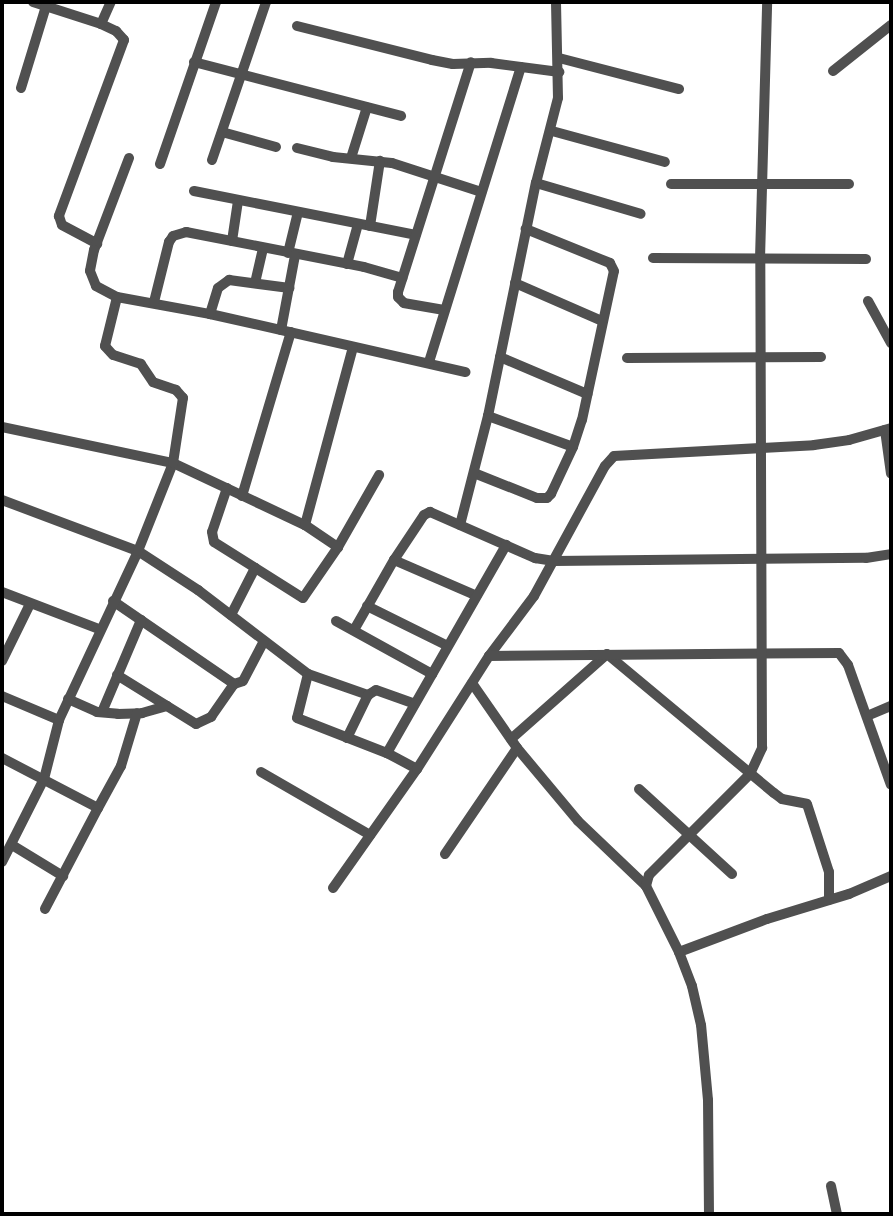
<!DOCTYPE html>
<style>
body{margin:0}
#map{position:relative;width:893px;height:1216px;overflow:hidden;background:#fff;font-family:"PT Sans",sans-serif}
div>[style]{position:absolute}
.minor>*{height:10px;margin:-5px;padding:0 5px;transform-origin:5px;border-radius:5px;background:#505050}
span{translate:-50% -50%;white-space:nowrap;text-align:center;line-height:1.15;-webkit-text-stroke:5px #fff;paint-order:stroke}
.frame{position:absolute;inset:0;border:4px solid #000;pointer-events:none}
</style>
<div id="map">
<div class="minor">
<div style="left:33px;top:2px;width:71px;rotate:17.9deg"></div>
<div style="left:101px;top:24px;width:17px;rotate:25deg"></div>
<div style="left:116px;top:31px;width:12px;rotate:48deg"></div>
<div style="left:124px;top:40px;width:188px;rotate:110.3deg"></div>
<div style="left:59px;top:216px;width:9px;rotate:72deg"></div>
<div style="left:62px;top:225px;width:40px;rotate:28deg"></div>
<div style="left:101px;top:24px;width:24px;rotate:-66deg"></div>
<div style="left:297px;top:26px;width:139px;rotate:14.1deg"></div>
<div style="left:432px;top:60px;width:21px;rotate:11deg"></div>
<div style="left:453px;top:64px;width:38px;rotate:-2deg"></div>
<div style="left:491px;top:63px;width:69px;rotate:7.5deg"></div>
<div style="left:559px;top:58px;width:124px;rotate:14.5deg"></div>
<div style="left:194px;top:62px;width:214px;rotate:14.6deg"></div>
<div style="left:833px;top:71px;width:74px;rotate:-38.4deg"></div>
<div style="left:21px;top:88px;width:86px;rotate:-73deg"></div>
<div style="left:552px;top:131px;width:117px;rotate:15.3deg"></div>
<div style="left:222px;top:132px;width:56px;rotate:15.5deg"></div>
<div style="left:297px;top:148px;width:37px;rotate:14deg"></div>
<div style="left:333px;top:157px;width:59px;rotate:5.8deg"></div>
<div style="left:392px;top:163px;width:94px;rotate:18deg"></div>
<div style="left:129px;top:158px;width:98px;rotate:110.8deg"></div>
<div style="left:94px;top:250px;width:21px;rotate:101deg"></div>
<div style="left:90px;top:271px;width:16px;rotate:68deg"></div>
<div style="left:96px;top:286px;width:24px;rotate:28deg"></div>
<div style="left:117px;top:297px;width:95px;rotate:10.4deg"></div>
<div style="left:210px;top:314px;width:262px;rotate:12.8deg"></div>
<div style="left:351px;top:158px;width:53px;rotate:-72.6deg"></div>
<div style="left:212px;top:160px;width:167px;rotate:-71.1deg"></div>
<div style="left:160px;top:164px;width:171px;rotate:-70.9deg"></div>
<div style="left:536px;top:183px;width:109px;rotate:16.4deg"></div>
<div style="left:671px;top:184px;width:178px"></div>
<div style="left:194px;top:191px;width:226px;rotate:11.2deg"></div>
<div style="left:370px;top:226px;width:66px;rotate:-81.3deg"></div>
<div style="left:232px;top:241px;width:40px;rotate:-81.5deg"></div>
<div style="left:288px;top:253px;width:42px;rotate:-76.3deg"></div>
<div style="left:653px;top:258px;width:213px;rotate:0.3deg"></div>
<div style="left:347px;top:264px;width:41px;rotate:-74.6deg"></div>
<div style="left:255px;top:283px;width:36px;rotate:-77deg"></div>
<div style="left:515px;top:283px;width:95px;rotate:23.6deg"></div>
<div style="left:868px;top:301px;width:48px;rotate:61.3deg"></div>
<div style="left:154px;top:302px;width:62px;rotate:-76deg"></div>
<div style="left:169px;top:242px;width:7px;rotate:-56deg"></div>
<div style="left:173px;top:236px;width:14px;rotate:-17deg"></div>
<div style="left:186px;top:232px;width:181px;rotate:11.1deg"></div>
<div style="left:364px;top:267px;width:40px;rotate:16deg"></div>
<div style="left:444px;top:310px;width:41px;rotate:-170.1deg"></div>
<div style="left:404px;top:303px;width:8px;rotate:-135deg"></div>
<div style="left:398px;top:297px;width:5px;rotate:-90deg"></div>
<div style="left:398px;top:292px;width:241px;rotate:-72.4deg"></div>
<div style="left:210px;top:314px;width:27px;rotate:-73deg"></div>
<div style="left:218px;top:288px;width:14px;rotate:-36deg"></div>
<div style="left:229px;top:280px;width:61px;rotate:7.6deg"></div>
<div style="left:281px;top:330px;width:76px;rotate:-79.4deg"></div>
<div style="left:500px;top:357px;width:95px;rotate:23deg"></div>
<div style="left:627px;top:358px;width:194px;rotate:-0.3deg"></div>
<div style="left:429px;top:362px;width:309px;rotate:-72.7deg"></div>
<div style="left:488px;top:416px;width:90px;rotate:20deg"></div>
<div style="left:2px;top:427px;width:175px;rotate:11.9deg"></div>
<div style="left:173px;top:463px;width:146px;rotate:25.2deg"></div>
<div style="left:305px;top:525px;width:184px;rotate:-74.9deg"></div>
<div style="left:885px;top:430px;width:44px;rotate:82.2deg"></div>
<div style="left:474px;top:473px;width:68px;rotate:21.6deg"></div>
<div style="left:537px;top:498px;width:10px"></div>
<div style="left:547px;top:498px;width:6px;rotate:-45deg"></div>
<div style="left:551px;top:494px;width:52px;rotate:-64.9deg"></div>
<div style="left:573px;top:447px;width:28px;rotate:-72deg"></div>
<div style="left:582px;top:420px;width:152px;rotate:-77.9deg"></div>
<div style="left:614px;top:271px;width:9px;rotate:-117deg"></div>
<div style="left:610px;top:263px;width:91px;rotate:-158deg"></div>
<div style="left:227px;top:488px;width:46px;rotate:108.8deg"></div>
<div style="left:212px;top:532px;width:10px;rotate:79deg"></div>
<div style="left:214px;top:542px;width:105px;rotate:32.2deg"></div>
<div style="left:303px;top:598px;width:62px;rotate:-55.5deg"></div>
<div style="left:338px;top:547px;width:83px;rotate:-60.3deg"></div>
<div style="left:242px;top:496px;width:171px;rotate:-73.4deg"></div>
<div style="left:2px;top:500px;width:145px;rotate:20.6deg"></div>
<div style="left:138px;top:551px;width:72px;rotate:33deg"></div>
<div style="left:198px;top:590px;width:138px;rotate:37.4deg"></div>
<div style="left:308px;top:674px;width:64px;rotate:19.3deg"></div>
<div style="left:368px;top:695px;width:9px;rotate:-32deg"></div>
<div style="left:376px;top:690px;width:41px;rotate:19.7deg"></div>
<div style="left:305px;top:525px;width:40px;rotate:34deg"></div>
<div style="left:460px;top:525px;width:113px;rotate:-75.6deg"></div>
<div style="left:488px;top:416px;width:238px;rotate:-78.4deg"></div>
<div style="left:536px;top:183px;width:88px;rotate:-75.5deg"></div>
<div style="left:558px;top:98px;width:96px;rotate:-91.2deg"></div>
<div style="left:394px;top:560px;width:90px;rotate:23.4deg"></div>
<div style="left:2px;top:592px;width:104px;rotate:20.9deg"></div>
<div style="left:113px;top:601px;width:147px;rotate:34.4deg"></div>
<div style="left:234px;top:684px;width:9px;rotate:-18deg"></div>
<div style="left:243px;top:681px;width:45px;rotate:-62.3deg"></div>
<div style="left:367px;top:606px;width:90px;rotate:26.3deg"></div>
<div style="left:231px;top:615px;width:53px;rotate:-62.9deg"></div>
<div style="left:336px;top:621px;width:110px;rotate:28.9deg"></div>
<div style="left:354px;top:630px;width:81px;rotate:-60.3deg"></div>
<div style="left:394px;top:560px;width:54px;rotate:-56.3deg"></div>
<div style="left:424px;top:515px;width:7px;rotate:-27deg"></div>
<div style="left:430px;top:512px;width:115px;rotate:23.7deg"></div>
<div style="left:535px;top:558px;width:19px;rotate:9deg"></div>
<div style="left:554px;top:561px;width:312px;rotate:-0.6deg"></div>
<div style="left:866px;top:558px;width:25px;rotate:-9deg"></div>
<div style="left:489px;top:656px;width:75px;rotate:-53.1deg"></div>
<div style="left:534px;top:596px;width:148px;rotate:-61.4deg"></div>
<div style="left:605px;top:466px;width:13px;rotate:-48deg"></div>
<div style="left:614px;top:456px;width:200px;rotate:-3.1deg"></div>
<div style="left:814px;top:445px;width:35px;rotate:-8deg"></div>
<div style="left:849px;top:440px;width:44px;rotate:-15.9deg"></div>
<div style="left:2px;top:661px;width:64px;rotate:-63.8deg"></div>
<div style="left:308px;top:674px;width:45px;rotate:104deg"></div>
<div style="left:297px;top:718px;width:97px;rotate:21.3deg"></div>
<div style="left:387px;top:753px;width:34px;rotate:28deg"></div>
<div style="left:117px;top:675px;width:93px;rotate:31.8deg"></div>
<div style="left:196px;top:724px;width:17px;rotate:-25deg"></div>
<div style="left:211px;top:717px;width:40px;rotate:-55.1deg"></div>
<div style="left:472px;top:683px;width:79px;rotate:55.3deg"></div>
<div style="left:517px;top:748px;width:95px;rotate:50.1deg"></div>
<div style="left:578px;top:821px;width:94px;rotate:43.7deg"></div>
<div style="left:2px;top:696px;width:62px;rotate:22.8deg"></div>
<div style="left:68px;top:699px;width:32px;rotate:24deg"></div>
<div style="left:97px;top:712px;width:21px;rotate:5deg"></div>
<div style="left:118px;top:714px;width:24px;rotate:-2deg"></div>
<div style="left:142px;top:713px;width:26px;rotate:-16deg"></div>
<div style="left:102px;top:712px;width:100px;rotate:-67deg"></div>
<div style="left:867px;top:716px;width:26px;rotate:-23deg"></div>
<div style="left:347px;top:738px;width:48px;rotate:-64deg"></div>
<div style="left:511px;top:739px;width:128px;rotate:-41.5deg"></div>
<div style="left:607px;top:654px;width:217px;rotate:39.8deg"></div>
<div style="left:774px;top:793px;width:10px;rotate:37deg"></div>
<div style="left:782px;top:799px;width:25px;rotate:11deg"></div>
<div style="left:807px;top:804px;width:71px;rotate:72.1deg"></div>
<div style="left:829px;top:872px;width:28px;rotate:90deg"></div>
<div style="left:387px;top:753px;width:240px;rotate:-60.2deg"></div>
<div style="left:2px;top:758px;width:108px;rotate:27.5deg"></div>
<div style="left:98px;top:808px;width:114px;rotate:117.7deg"></div>
<div style="left:261px;top:772px;width:126px;rotate:30deg"></div>
<div style="left:639px;top:789px;width:126px;rotate:42.4deg"></div>
<div style="left:98px;top:808px;width:48px;rotate:-61.3deg"></div>
<div style="left:121px;top:766px;width:55px;rotate:-73.2deg"></div>
<div style="left:12px;top:845px;width:60px;rotate:31.3deg"></div>
<div style="left:445px;top:854px;width:128px;rotate:-55.8deg"></div>
<div style="left:2px;top:862px;width:93px;rotate:-63.2deg"></div>
<div style="left:44px;top:779px;width:61px;rotate:-75.7deg"></div>
<div style="left:59px;top:720px;width:187px;rotate:-64.9deg"></div>
<div style="left:138px;top:551px;width:95px;rotate:-68.3deg"></div>
<div style="left:173px;top:463px;width:66px;rotate:-81.3deg"></div>
<div style="left:183px;top:398px;width:11px;rotate:-131deg"></div>
<div style="left:176px;top:390px;width:24px;rotate:-161deg"></div>
<div style="left:153px;top:382px;width:22px;rotate:-124deg"></div>
<div style="left:141px;top:364px;width:29px;rotate:-162deg"></div>
<div style="left:113px;top:355px;width:12px;rotate:-132deg"></div>
<div style="left:105px;top:346px;width:50px;rotate:-76.2deg"></div>
<div style="left:333px;top:888px;width:146px;rotate:-54.8deg"></div>
<div style="left:417px;top:769px;width:134px;rotate:-57.5deg"></div>
<div style="left:489px;top:656px;width:350px;rotate:-0.5deg"></div>
<div style="left:839px;top:653px;width:15px;rotate:53deg"></div>
<div style="left:848px;top:665px;width:127px;rotate:70.3deg"></div>
<div style="left:679px;top:952px;width:94px;rotate:-20.6deg"></div>
<div style="left:767px;top:919px;width:86px;rotate:-17deg"></div>
<div style="left:849px;top:894px;width:46px;rotate:-23.2deg"></div>
<div style="left:831px;top:1186px;width:29px;rotate:78deg"></div>
<div style="left:709px;top:1214px;width:114px;rotate:-90.5deg"></div>
<div style="left:708px;top:1100px;width:75px;rotate:-95.3deg"></div>
<div style="left:701px;top:1025px;width:40px;rotate:-103deg"></div>
<div style="left:692px;top:986px;width:36px;rotate:-111deg"></div>
<div style="left:679px;top:952px;width:74px;rotate:-116.6deg"></div>
<div style="left:646px;top:886px;width:11px;rotate:-75deg"></div>
<div style="left:649px;top:875px;width:143px;rotate:-45deg"></div>
<div style="left:750px;top:774px;width:29px;rotate:-65deg"></div>
<div style="left:762px;top:748px;width:489px;rotate:-90.2deg"></div>
<div style="left:760px;top:259px;width:257px;rotate:-88.4deg"></div>
</div>
<div class="frame"></div>
</div>
